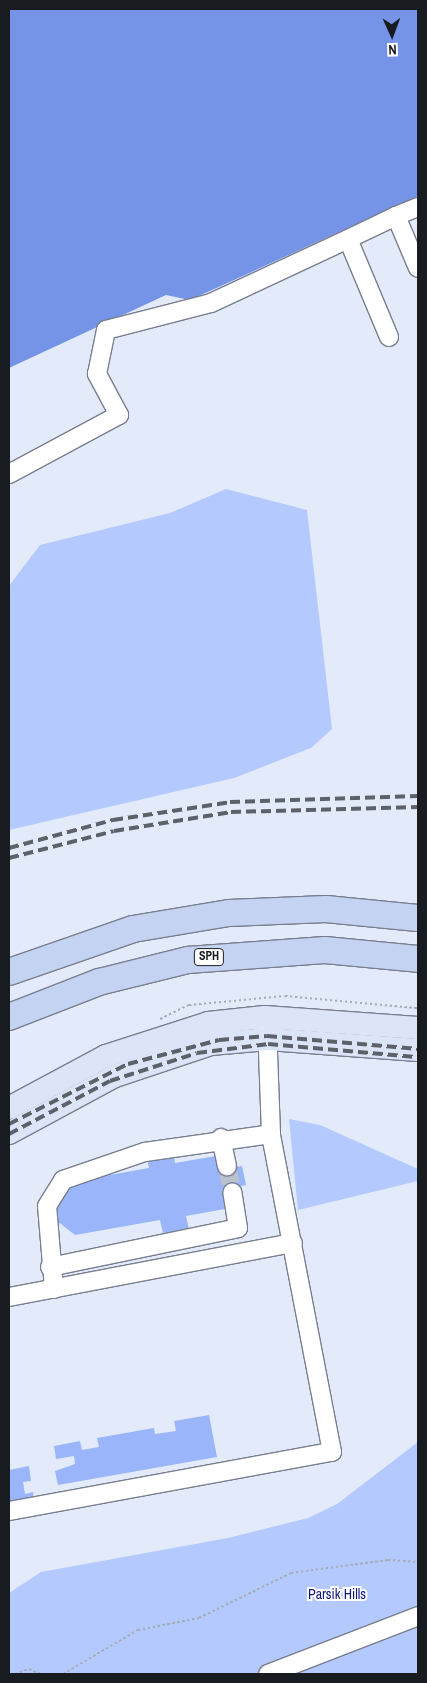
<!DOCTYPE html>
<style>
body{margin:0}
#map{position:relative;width:427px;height:1683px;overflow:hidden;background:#e3eafa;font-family:"Archivo Narrow",sans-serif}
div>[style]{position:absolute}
.green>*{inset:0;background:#b4c9fd}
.water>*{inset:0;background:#7594e8}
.building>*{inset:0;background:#9ab5fa}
.minor-tunnel>*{height:18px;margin-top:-9px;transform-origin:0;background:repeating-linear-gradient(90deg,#bac1ce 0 18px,transparent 0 27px)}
.path>*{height:2px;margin-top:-1px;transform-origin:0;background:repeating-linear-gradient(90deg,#a6abb8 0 2.5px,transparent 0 5px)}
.roads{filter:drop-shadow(1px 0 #787e8d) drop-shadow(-1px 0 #787e8d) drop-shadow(0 1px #787e8d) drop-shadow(0 -1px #787e8d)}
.minor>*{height:18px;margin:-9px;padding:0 9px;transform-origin:9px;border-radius:9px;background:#fff}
.major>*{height:22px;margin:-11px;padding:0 11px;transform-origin:11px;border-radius:11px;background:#dce5f8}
.highway>*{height:26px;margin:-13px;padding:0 13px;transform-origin:13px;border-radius:13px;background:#c5d3f3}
.rail>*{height:4px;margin-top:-2px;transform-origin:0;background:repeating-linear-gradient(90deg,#5d616a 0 10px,transparent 0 15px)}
span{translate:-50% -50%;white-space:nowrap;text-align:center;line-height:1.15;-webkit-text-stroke:4px #fff;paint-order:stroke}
.shield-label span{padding:1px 4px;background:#fff;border:1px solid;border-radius:4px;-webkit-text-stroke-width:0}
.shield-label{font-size:12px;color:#181b20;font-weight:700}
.park-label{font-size:14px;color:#0e1879}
.frame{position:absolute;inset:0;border:10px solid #181b20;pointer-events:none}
.north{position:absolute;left:367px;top:10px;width:50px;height:50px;-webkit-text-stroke:4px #fff;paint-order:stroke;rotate:178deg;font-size:14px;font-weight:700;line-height:20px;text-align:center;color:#181b20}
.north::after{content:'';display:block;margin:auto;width:18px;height:22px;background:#181b20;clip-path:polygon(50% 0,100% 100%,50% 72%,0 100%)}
</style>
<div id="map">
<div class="green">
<div style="clip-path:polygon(226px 489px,307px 510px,332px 729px,311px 748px,234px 778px,9px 830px,9px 586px,40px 545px,170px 513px)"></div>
<div style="clip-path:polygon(289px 1119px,320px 1125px,418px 1169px,418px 1181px,298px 1210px)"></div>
<div style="clip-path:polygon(418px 1442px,418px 1674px,9px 1674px,9px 1593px,41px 1572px,228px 1538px,308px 1518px,337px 1504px)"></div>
</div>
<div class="water">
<div style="clip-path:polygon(9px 9px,418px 9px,418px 196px,190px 300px,166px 295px,9px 368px)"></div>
</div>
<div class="building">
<div style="clip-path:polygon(173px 1149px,175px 1163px,216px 1156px,218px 1170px,242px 1166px,246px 1185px,222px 1190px,225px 1209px,186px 1216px,189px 1229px,163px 1233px,160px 1220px,75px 1235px,57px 1221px,54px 1212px,65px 1183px,149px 1168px,146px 1153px)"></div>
<div style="clip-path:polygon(209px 1415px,217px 1457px,58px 1485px,55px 1471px,75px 1464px,74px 1456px,56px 1459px,54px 1446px,80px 1441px,82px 1450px,99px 1447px,97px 1438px,154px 1428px,155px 1434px,176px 1431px,174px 1421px)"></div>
<div style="clip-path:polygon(29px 1466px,31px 1481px,23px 1482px,25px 1494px,33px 1492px,34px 1502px,9px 1507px,9px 1470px)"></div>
</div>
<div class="minor-tunnel">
<div style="left:227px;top:1166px;width:26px;rotate:79deg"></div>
</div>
<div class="path">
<div style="left:160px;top:1019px;width:32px;rotate:-26deg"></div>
<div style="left:189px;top:1005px;width:96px;rotate:-5.4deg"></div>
<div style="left:285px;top:996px;width:134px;rotate:5.2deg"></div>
<div style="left:15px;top:1674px;width:15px;rotate:-20deg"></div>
<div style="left:29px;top:1669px;width:12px;rotate:24deg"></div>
<div style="left:63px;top:1674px;width:87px;rotate:-30.4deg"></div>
<div style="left:138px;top:1630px;width:62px;rotate:-11.1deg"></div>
<div style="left:199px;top:1618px;width:102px;rotate:-26.1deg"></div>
<div style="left:291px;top:1573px;width:98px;rotate:-7.6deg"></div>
<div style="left:388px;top:1560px;width:30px;rotate:4deg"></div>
</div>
<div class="roads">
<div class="minor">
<div style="left:418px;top:207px;width:24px;rotate:158deg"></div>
<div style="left:396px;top:216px;width:56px;rotate:67.1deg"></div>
<div style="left:389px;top:337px;width:106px;rotate:-112.7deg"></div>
<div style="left:348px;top:239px;width:53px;rotate:-25.6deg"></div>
<div style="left:9px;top:474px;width:125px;rotate:-28.2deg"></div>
<div style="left:119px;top:415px;width:47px;rotate:-118.2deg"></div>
<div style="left:97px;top:374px;width:45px;rotate:-78.4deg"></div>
<div style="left:106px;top:330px;width:108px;rotate:-14.4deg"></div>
<div style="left:211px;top:303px;width:151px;rotate:-25deg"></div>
<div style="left:221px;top:1138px;width:29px;rotate:78deg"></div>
<div style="left:50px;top:1267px;width:192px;rotate:-11.7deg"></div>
<div style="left:238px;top:1228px;width:36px;rotate:-99deg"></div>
<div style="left:54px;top:1289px;width:83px;rotate:-94.8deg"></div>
<div style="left:47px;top:1206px;width:31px;rotate:-58deg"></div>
<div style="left:63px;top:1180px;width:87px;rotate:-18.9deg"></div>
<div style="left:145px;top:1152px;width:127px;rotate:-8.1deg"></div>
<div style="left:9px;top:1297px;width:289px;rotate:-10.8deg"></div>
<div style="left:9px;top:1511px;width:328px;rotate:-10.4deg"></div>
<div style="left:332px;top:1452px;width:324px;rotate:-100.9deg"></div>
<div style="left:271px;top:1134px;width:107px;rotate:-92.1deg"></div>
<div style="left:268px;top:1674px;width:161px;rotate:-21.1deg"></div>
</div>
<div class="major">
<div style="left:9px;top:1108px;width:110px;rotate:-28.2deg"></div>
<div style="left:106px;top:1056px;width:107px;rotate:-17.9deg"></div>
<div style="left:208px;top:1023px;width:57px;rotate:-6deg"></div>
<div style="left:265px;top:1017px;width:153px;rotate:4.1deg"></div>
<div style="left:9px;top:1133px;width:120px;rotate:-28.3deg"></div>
<div style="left:115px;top:1076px;width:101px;rotate:-18.4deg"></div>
<div style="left:211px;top:1044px;width:57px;rotate:-5deg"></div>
<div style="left:268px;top:1039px;width:150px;rotate:4.2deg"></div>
</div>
<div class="highway">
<div style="left:9px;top:972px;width:131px;rotate:-19.1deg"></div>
<div style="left:133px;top:929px;width:97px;rotate:-9.5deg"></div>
<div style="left:229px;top:913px;width:97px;rotate:-2.4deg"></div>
<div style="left:326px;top:909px;width:92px;rotate:5.6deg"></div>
<div style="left:9px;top:1017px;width:97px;rotate:-21.3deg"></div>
<div style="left:99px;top:982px;width:92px;rotate:-13.9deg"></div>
<div style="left:188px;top:960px;width:137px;rotate:-4.2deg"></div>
<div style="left:325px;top:950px;width:93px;rotate:5.5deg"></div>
</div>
</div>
<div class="rail">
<div style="left:9px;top:848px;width:108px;rotate:-15.1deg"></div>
<div style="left:113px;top:820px;width:118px;rotate:-8.7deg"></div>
<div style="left:230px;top:802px;width:188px;rotate:-1.8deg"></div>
<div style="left:9px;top:858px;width:108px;rotate:-14.4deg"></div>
<div style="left:114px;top:831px;width:119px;rotate:-9.2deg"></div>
<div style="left:231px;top:812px;width:187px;rotate:-1.5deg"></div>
<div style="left:9px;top:1124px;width:133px;rotate:-26.8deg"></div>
<div style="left:128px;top:1064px;width:94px;rotate:-14.8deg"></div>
<div style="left:219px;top:1040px;width:48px;rotate:-4.8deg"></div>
<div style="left:267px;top:1036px;width:152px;rotate:4.9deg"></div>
<div style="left:9px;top:1134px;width:114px;rotate:-27.7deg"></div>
<div style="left:110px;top:1081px;width:91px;rotate:-17.8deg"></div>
<div style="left:197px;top:1053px;width:72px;rotate:-7.2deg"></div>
<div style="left:268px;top:1044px;width:151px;rotate:5deg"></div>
</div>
<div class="shield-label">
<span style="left:209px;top:957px">SPH</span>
</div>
<div class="park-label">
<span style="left:337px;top:1594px">Parsik Hills</span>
</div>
<div class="frame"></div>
<div class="north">N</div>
</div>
